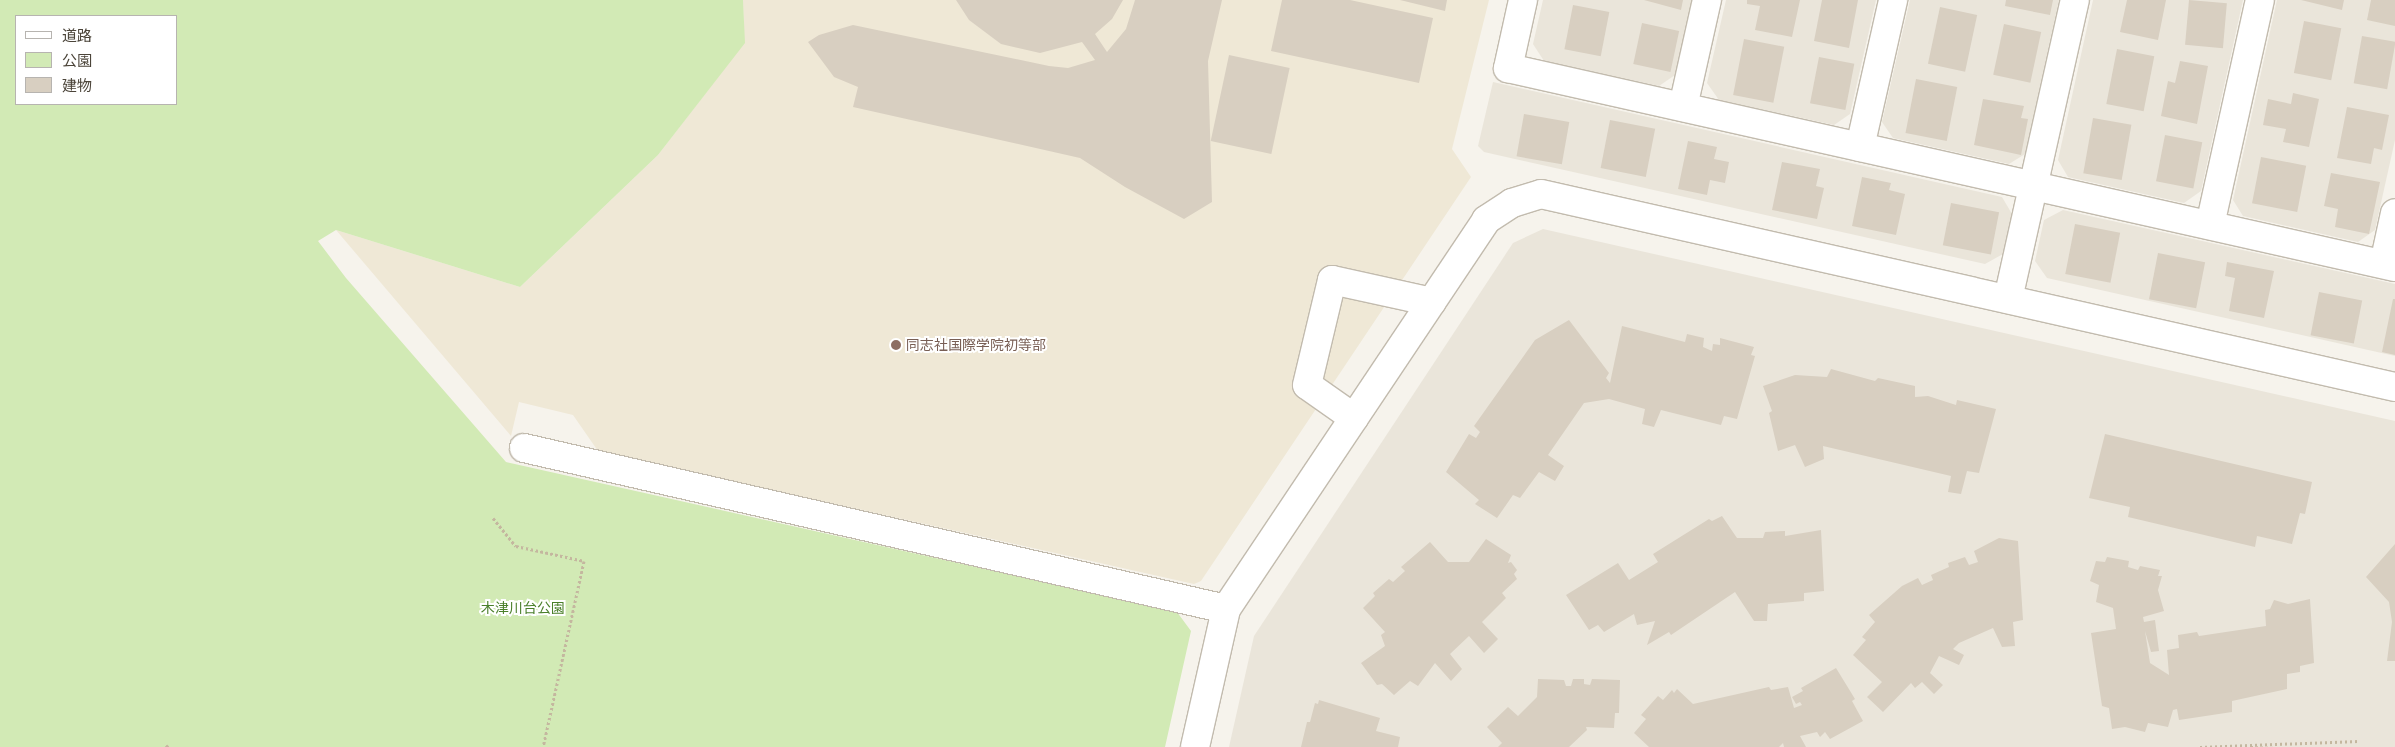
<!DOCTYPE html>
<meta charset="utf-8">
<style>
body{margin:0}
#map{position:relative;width:2395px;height:747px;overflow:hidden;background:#f6f3ec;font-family:Inter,"Noto Sans JP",sans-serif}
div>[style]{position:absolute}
.residential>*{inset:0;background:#eae5da}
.education>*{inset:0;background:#efe8d6}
.green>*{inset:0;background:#d2eab5}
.building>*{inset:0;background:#d8cfc1;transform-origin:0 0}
.path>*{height:3px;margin-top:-1.5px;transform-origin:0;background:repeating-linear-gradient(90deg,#c4b79f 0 2.5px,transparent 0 5px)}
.roads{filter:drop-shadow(1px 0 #c2bbae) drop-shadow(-1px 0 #c2bbae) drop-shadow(0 1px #c2bbae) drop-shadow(0 -1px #c2bbae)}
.minor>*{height:28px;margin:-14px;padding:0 14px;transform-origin:14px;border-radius:14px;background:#fff}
.dots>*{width:14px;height:14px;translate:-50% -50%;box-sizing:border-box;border:2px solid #fff;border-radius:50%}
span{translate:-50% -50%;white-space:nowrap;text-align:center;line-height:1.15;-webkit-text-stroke:4px #fff;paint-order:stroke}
.education-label{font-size:14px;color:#785e54}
.left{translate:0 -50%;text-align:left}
.park-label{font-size:14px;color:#4a7f2a}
.legend{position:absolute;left:15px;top:15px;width:162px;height:90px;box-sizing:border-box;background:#fff;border:1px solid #b7b4b0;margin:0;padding:6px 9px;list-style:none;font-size:15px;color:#4b4439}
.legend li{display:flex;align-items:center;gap:10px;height:25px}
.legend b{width:25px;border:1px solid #b7b4b0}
</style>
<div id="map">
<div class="residential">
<div style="clip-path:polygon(1543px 0,1692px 0,1675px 75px,1659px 86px,1544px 61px,1533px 44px)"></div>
<div style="clip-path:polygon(1726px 0,1876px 0,1850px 114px,1834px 125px,1719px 100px,1707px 83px)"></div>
<div style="clip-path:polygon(1910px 0,2059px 0,2025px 154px,2009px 164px,1893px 138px,1882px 122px)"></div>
<div style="clip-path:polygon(2093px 0,2243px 0,2201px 191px,2184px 203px,2068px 177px,2058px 160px)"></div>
<div style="clip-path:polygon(2277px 0,2395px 0,2395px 140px,2375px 230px,2358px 242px,2243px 216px,2233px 200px)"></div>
<div style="clip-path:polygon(1493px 82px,2002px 197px,2012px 214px,2003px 254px,1985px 264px,1484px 152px,1478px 146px)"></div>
<div style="clip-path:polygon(2063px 210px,2395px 284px,2395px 356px,2047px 278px,2035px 261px,2044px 220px)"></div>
<div style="clip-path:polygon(1543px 229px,2395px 421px,2395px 747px,1229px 747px,1254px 636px,1513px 243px)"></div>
</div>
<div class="education">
<div style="clip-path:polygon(743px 0,1489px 0,1452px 149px,1471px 177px,1201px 581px,1194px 584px,598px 451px,573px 415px,519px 402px,511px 436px,336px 230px,520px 287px,658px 155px,744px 43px)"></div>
</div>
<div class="green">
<div style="clip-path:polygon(evenodd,0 0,743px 0,745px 43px,658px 155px,520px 287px,336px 230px,318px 241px,346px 278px,506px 462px,1177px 612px,1191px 631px,1165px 747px,0 747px,0 0,16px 16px,176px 16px,176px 104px,16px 104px,16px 16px)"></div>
</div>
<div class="building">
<div style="clip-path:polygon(956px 0,1123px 0,1112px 19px,1095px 34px,1107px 52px,1126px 29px,1135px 0,1222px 0,1208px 61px,1212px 202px,1184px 219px,1125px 187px,1080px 158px,853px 107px,858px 87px,834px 77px,808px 42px,819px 35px,853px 25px,1049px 66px,1068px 68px,1095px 60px,1082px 42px,1040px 53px,1001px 44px,969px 20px)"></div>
<div style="clip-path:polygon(1282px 0,1350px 0,1433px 18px,1419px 83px,1271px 51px)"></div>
<div style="clip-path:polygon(1400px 0,1447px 0,1445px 11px)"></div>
<div style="clip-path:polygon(1644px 0,1683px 0,1681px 10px)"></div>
<div style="clip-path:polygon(1747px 0,1800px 0,1792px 37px,1755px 30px,1760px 6px,1747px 4px)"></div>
<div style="clip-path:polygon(1822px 0,1858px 0,1849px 48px,1814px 41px)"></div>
<div style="clip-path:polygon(2006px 0,2053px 0,2050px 15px,2005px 6px)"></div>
<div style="clip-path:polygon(2127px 0,2166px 0,2158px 40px,2120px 32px)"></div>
<div style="left:2189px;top:0;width:38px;height:45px;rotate:5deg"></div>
<div style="clip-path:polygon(2301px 0,2344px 0,2342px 10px)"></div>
<div style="clip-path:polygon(2371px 0,2395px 0,2395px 26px,2367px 20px)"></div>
<div style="left:1573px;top:5px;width:37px;height:45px;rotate:11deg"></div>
<div style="left:1940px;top:7px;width:38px;height:58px;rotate:12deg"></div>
<div style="left:2304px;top:21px;width:38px;height:53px;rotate:11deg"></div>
<div style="left:1642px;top:23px;width:38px;height:42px;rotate:12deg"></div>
<div style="left:2004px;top:24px;width:38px;height:52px;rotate:12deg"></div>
<div style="left:2362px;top:36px;width:34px;height:48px;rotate:10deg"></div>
<div style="left:1744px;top:39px;width:41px;height:57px;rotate:11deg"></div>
<div style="left:2117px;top:49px;width:38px;height:56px;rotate:11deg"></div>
<div style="left:1229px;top:55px;width:62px;height:88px;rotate:12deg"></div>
<div style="left:1819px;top:57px;width:36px;height:47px;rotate:11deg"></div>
<div style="clip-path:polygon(2180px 61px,2208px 66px,2197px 124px,2161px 116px,2168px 81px,2175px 83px)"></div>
<div style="left:1916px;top:79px;width:42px;height:55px;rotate:11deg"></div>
<div style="clip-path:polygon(2293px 93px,2319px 99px,2309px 147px,2283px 142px,2286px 129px,2263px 125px,2268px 99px,2291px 104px)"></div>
<div style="clip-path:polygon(1983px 99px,2024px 106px,2021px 118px,2028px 119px,2021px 155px,1974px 145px)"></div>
<div style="clip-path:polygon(2347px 107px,2389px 115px,2382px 150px,2374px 148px,2371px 164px,2337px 158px)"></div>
<div style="left:1524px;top:114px;width:46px;height:43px;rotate:10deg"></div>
<div style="left:2093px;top:118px;width:39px;height:56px;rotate:10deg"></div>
<div style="left:1610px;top:120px;width:46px;height:49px;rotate:11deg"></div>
<div style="left:2165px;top:135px;width:38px;height:47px;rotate:11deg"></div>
<div style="clip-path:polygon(1688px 141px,1717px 147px,1714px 159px,1729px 162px,1725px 183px,1710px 180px,1707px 195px,1678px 189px)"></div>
<div style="left:2261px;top:157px;width:46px;height:47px;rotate:11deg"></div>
<div style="clip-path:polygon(1782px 162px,1820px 169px,1816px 186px,1824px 188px,1817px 219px,1772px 210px)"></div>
<div style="clip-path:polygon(2331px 173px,2380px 182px,2369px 234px,2335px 227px,2338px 209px,2324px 206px)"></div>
<div style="clip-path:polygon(1862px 177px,1891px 183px,1889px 190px,1905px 194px,1896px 235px,1852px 226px)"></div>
<div style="left:1951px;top:203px;width:49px;height:43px;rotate:11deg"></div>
<div style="left:2075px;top:224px;width:46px;height:51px;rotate:11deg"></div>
<div style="left:2158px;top:253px;width:48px;height:47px;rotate:11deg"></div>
<div style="clip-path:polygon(2227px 262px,2274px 271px,2264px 318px,2229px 311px,2235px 278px,2225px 276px)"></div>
<div style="left:2319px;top:292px;width:44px;height:44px;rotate:11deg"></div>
<div style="clip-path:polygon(2393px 299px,2395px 299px,2395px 355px,2382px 352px)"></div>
<div style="clip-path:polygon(1569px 320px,1609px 373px,1606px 378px,1610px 383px,1622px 326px,1685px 342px,1687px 334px,1704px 338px,1703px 347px,1712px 351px,1713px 344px,1720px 345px,1720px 338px,1754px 347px,1751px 355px,1755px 356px,1737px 419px,1724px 416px,1721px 425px,1661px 410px,1654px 427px,1642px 424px,1645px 409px,1609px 399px,1584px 403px,1548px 455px,1564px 466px,1555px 481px,1539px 472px,1520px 498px,1513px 495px,1497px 518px,1475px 504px,1479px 500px,1446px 472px,1469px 434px,1476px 438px,1480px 432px,1474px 426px,1535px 340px)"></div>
<div style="clip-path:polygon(1831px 369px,1875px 381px,1878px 378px,1915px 386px,1915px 397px,1928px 396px,1956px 405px,1957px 400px,1996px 409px,1979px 473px,1967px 471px,1961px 494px,1948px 492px,1951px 476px,1823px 446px,1824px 459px,1805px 467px,1795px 445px,1778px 451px,1769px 413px,1772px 411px,1763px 386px,1795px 375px,1827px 377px)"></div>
<div style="clip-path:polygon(2105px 434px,2312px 482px,2305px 514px,2300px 513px,2292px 544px,2257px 536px,2255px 547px,2128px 517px,2130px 507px,2089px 498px)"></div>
<div style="clip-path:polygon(1722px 516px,1737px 538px,1763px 538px,1765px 532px,1785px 531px,1785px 536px,1821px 530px,1824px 591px,1804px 593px,1804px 601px,1768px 604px,1767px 621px,1754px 621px,1735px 592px,1671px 635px,1669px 632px,1647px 645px,1655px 621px,1637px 625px,1634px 614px,1604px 632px,1598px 625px,1589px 630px,1566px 595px,1618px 563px,1629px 580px,1658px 562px,1653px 554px,1709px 519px,1712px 521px)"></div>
<div style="clip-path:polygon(1999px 538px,2018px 541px,2023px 620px,2013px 622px,2015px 646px,2002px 647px,1993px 628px,1959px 643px,1953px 649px,1964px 655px,1959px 665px,1939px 656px,1930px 673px,1943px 685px,1934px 694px,1922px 682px,1915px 688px,1911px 683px,1883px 712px,1867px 697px,1882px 682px,1853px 655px,1866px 640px,1862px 637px,1875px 622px,1869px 615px,1902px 586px,1918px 578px,1922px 585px,1933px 580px,1931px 575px,1949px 567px,1948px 563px,1965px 557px,1969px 565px,1978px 562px,1974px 551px)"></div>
<div style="clip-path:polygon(1486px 539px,1511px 555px,1508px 563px,1511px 562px,1517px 570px,1514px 574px,1517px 579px,1502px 593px,1506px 598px,1482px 622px,1498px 639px,1484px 653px,1469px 636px,1450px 654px,1462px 669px,1451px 681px,1435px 663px,1418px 686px,1410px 681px,1394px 695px,1382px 684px,1377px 685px,1361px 663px,1385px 646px,1381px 635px,1385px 632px,1363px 608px,1375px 596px,1373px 593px,1389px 579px,1393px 582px,1405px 571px,1401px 567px,1430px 542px,1448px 562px,1469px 562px)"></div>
<div style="clip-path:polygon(2395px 544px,2395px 661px,2387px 661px,2392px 622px,2389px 602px,2366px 577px)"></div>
<div style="clip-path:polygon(2107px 557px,2129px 561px,2128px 567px,2138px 570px,2140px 566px,2160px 570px,2158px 576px,2162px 576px,2158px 590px,2164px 611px,2143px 617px,2144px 622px,2155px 620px,2159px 651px,2151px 652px,2145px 631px,2150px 663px,2169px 675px,2167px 650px,2179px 648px,2178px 635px,2197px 632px,2199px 636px,2266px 626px,2265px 610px,2270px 609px,2274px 600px,2288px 604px,2310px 599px,2314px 663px,2300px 666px,2300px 672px,2287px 674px,2287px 689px,2232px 701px,2232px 712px,2179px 720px,2177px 709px,2173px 710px,2168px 727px,2148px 723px,2145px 732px,2125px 727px,2112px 729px,2109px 708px,2102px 706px,2091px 633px,2116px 629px,2113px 608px,2096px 602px,2099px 585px,2090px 581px,2096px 561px,2105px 562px)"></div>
<div style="clip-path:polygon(1836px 668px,1855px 699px,1852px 701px,1863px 721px,1830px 739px,1825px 732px,1820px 737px,1817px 732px,1800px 736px,1806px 747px,1784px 747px,1783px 743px,1779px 747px,1649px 747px,1634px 733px,1646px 719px,1641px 715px,1658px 696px,1663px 700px,1672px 690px,1674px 693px,1677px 689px,1693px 704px,1769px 687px,1771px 690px,1788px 687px,1794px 708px,1802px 705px,1800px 702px,1796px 704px,1792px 697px,1803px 691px,1801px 688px)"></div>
<div style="clip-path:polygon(1538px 679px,1564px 680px,1566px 686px,1571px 686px,1573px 679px,1584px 679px,1584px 684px,1590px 685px,1592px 679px,1620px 680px,1619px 713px,1615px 713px,1614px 728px,1586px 727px,1587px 730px,1569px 747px,1498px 747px,1502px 743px,1487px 727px,1508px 707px,1518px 716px,1537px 697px)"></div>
<div style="clip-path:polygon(1319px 700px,1380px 718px,1376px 731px,1400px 737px,1398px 747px,1301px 747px,1307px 722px,1310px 722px,1315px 703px,1318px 704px)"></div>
</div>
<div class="path">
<div style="left:493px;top:518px;width:36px;rotate:51deg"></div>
<div style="left:516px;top:546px;width:70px;rotate:12.4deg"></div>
<div style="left:584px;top:561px;width:190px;rotate:102.4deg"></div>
<div style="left:166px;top:745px;width:3px;rotate:45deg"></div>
<div style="left:2200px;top:747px;width:159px;rotate:-2.2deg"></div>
</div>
<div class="roads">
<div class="minor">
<div style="left:1523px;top:0;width:70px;rotate:102.4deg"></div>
<div style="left:1508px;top:68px;width:909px;rotate:12.65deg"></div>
<div style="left:1683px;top:107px;width:110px;rotate:-77.4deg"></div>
<div style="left:1860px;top:147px;width:151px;rotate:-77.3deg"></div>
<div style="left:2210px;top:225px;width:230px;rotate:-77.5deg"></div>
<div style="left:2384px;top:264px;width:52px;rotate:-77.8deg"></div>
<div style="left:2008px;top:299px;width:306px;rotate:-77.4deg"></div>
<div style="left:1354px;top:418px;width:57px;rotate:-144.9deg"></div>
<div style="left:1307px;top:385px;width:108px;rotate:-76.6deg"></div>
<div style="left:1332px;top:280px;width:102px;rotate:12.4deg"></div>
<div style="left:524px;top:448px;width:720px;rotate:12.92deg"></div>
<div style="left:1195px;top:747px;width:141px;rotate:-77.3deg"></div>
<div style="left:1226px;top:609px;width:468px;rotate:-56.2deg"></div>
<div style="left:1486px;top:220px;width:31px;rotate:-33deg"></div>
<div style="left:1512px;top:203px;width:30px;rotate:-17deg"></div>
<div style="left:1541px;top:194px;width:876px;rotate:12.73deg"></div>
</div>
</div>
<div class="dots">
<div style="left:896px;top:345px;background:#8d6e63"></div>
</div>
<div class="education-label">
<span class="left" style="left:906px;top:345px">同志社国際学院初等部</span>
</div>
<div class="park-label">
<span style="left:523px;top:608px">木津川台公園</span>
</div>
<ul class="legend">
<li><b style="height:6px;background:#fff"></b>道路</li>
<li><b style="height:14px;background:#d2eab5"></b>公園</li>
<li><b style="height:14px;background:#d8cfc1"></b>建物</li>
</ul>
</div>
